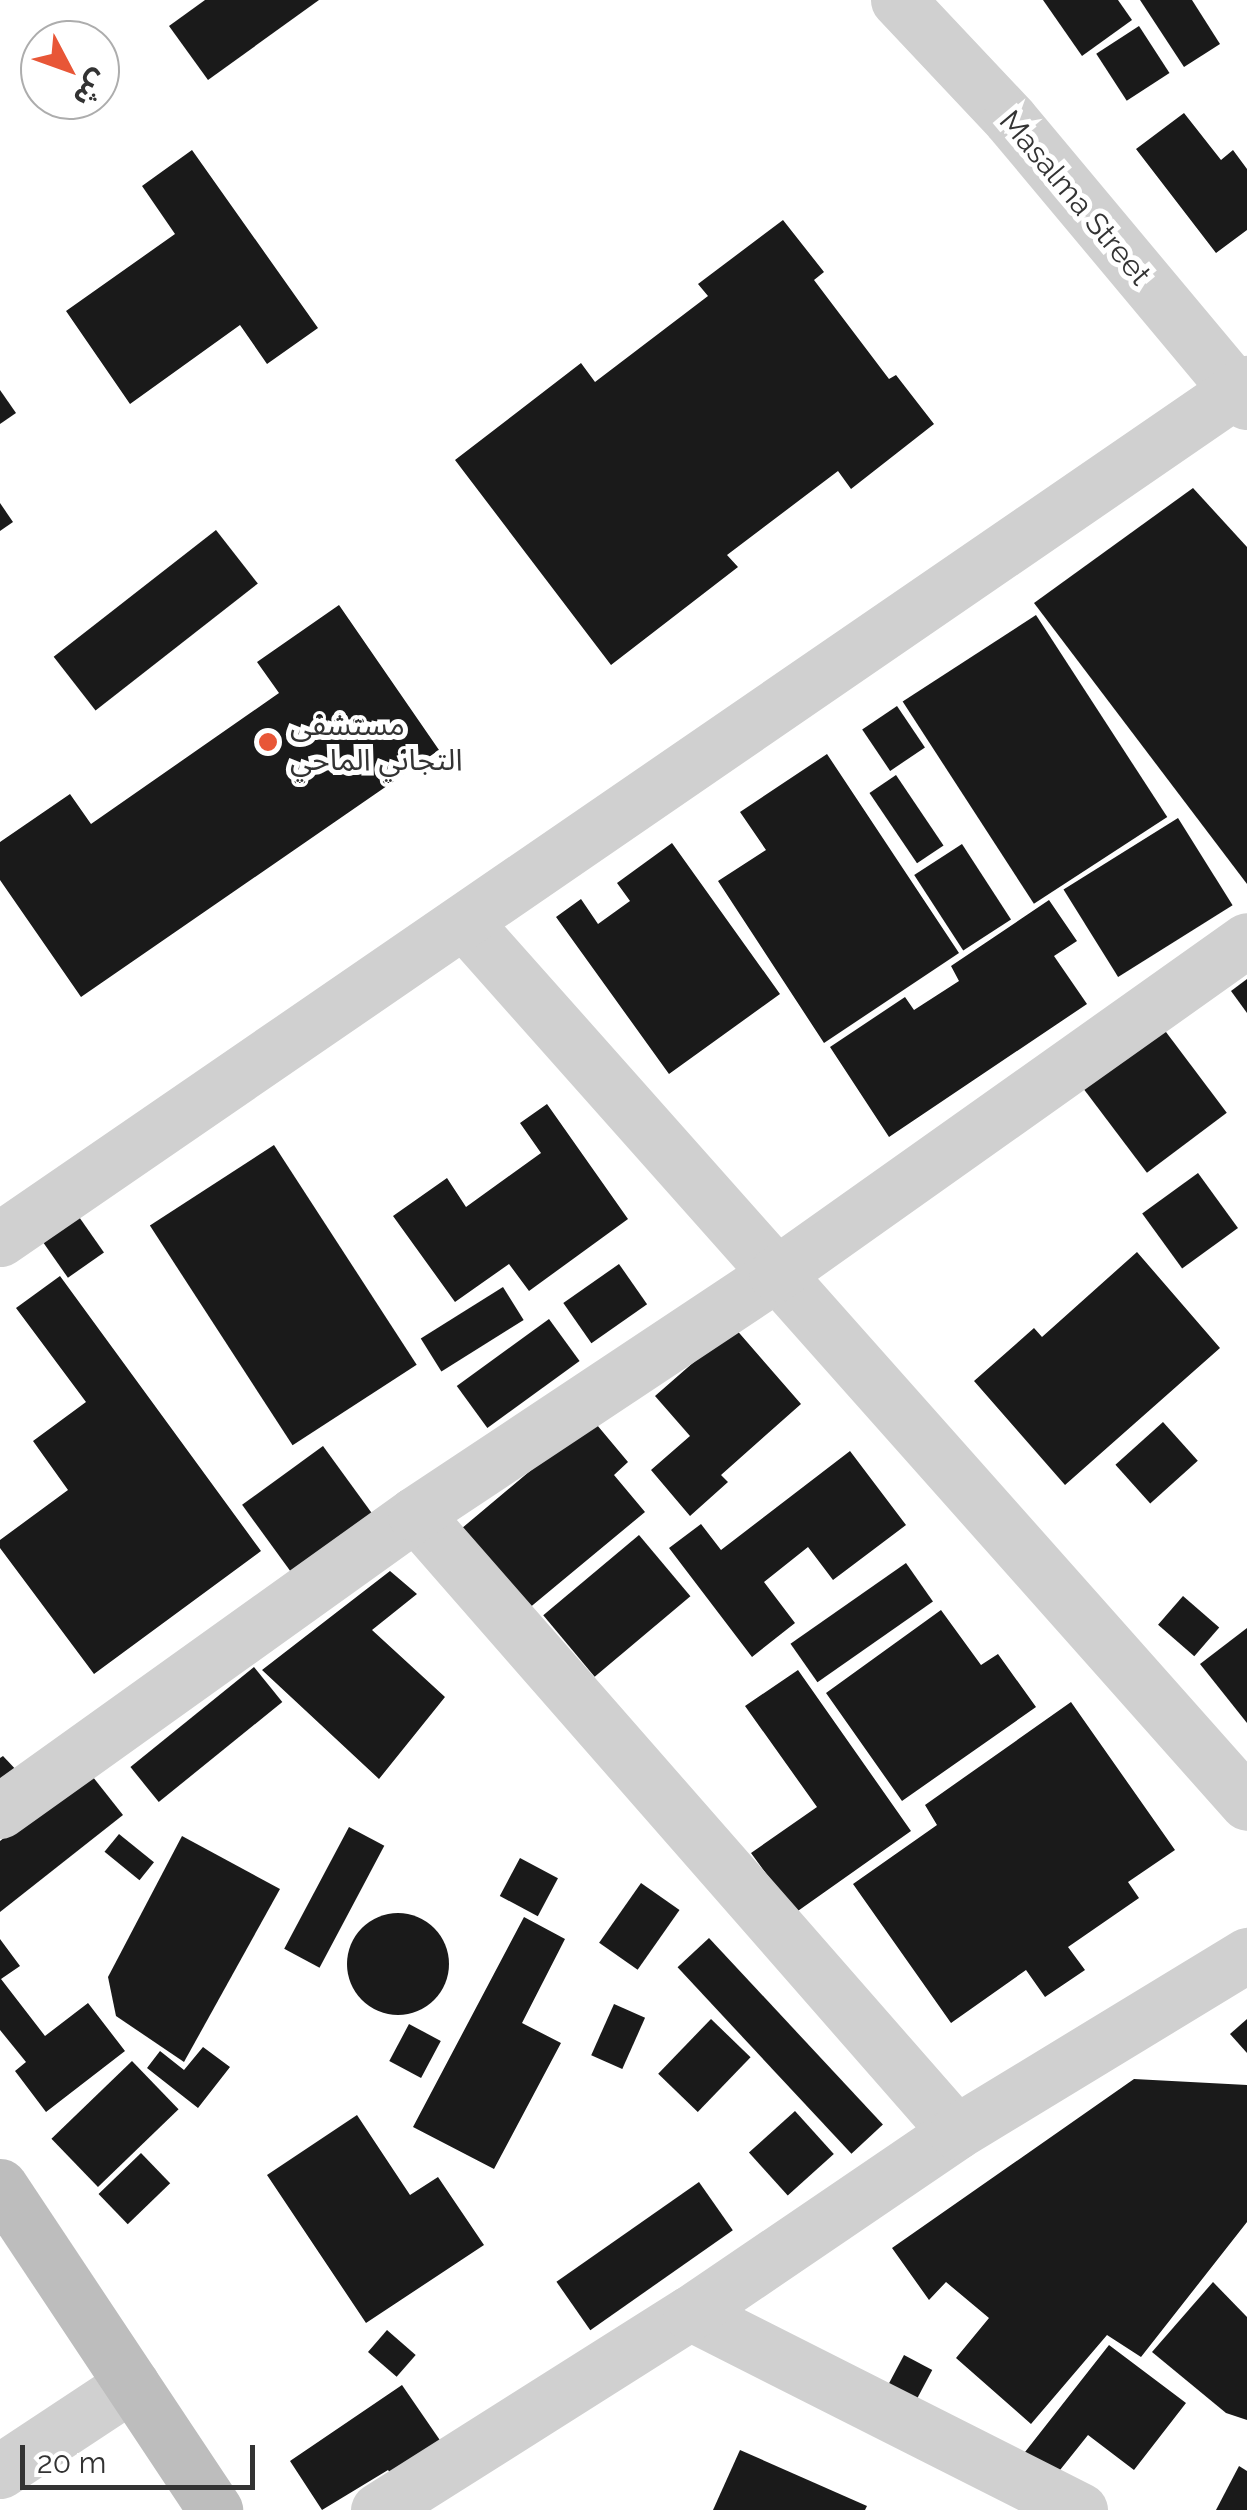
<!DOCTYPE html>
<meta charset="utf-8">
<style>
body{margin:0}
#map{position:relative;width:1247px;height:2510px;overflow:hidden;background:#fff;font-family:Raleway,"Noto Sans Arabic",sans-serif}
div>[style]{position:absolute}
.building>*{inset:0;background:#1a1a1a;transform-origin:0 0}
.round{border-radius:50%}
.street>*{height:55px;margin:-27.5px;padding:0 27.5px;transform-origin:27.5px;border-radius:27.5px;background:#d0d0d0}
.secondary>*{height:55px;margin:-27.5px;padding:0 27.5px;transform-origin:27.5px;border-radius:27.5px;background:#bdbdbd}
.dots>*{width:28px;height:28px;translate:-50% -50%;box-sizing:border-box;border:5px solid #fff;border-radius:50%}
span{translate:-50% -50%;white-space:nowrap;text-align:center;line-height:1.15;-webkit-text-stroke:10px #fff;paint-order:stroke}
.street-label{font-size:30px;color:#333}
.poi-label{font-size:30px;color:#333}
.left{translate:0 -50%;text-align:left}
.north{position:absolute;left:20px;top:20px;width:100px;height:100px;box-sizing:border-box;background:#fff;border:2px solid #adadad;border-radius:50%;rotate:131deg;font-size:28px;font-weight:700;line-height:40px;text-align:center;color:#333}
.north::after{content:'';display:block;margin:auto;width:35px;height:45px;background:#e85637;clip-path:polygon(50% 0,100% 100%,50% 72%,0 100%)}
.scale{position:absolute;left:20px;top:2445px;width:235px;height:45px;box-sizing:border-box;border:5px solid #333;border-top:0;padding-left:12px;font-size:30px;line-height:35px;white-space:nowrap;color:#333;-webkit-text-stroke:8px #fff;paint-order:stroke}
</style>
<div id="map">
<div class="building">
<div style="clip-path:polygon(205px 0,319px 0,208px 80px,169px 26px)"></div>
<div style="clip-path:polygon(1043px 0,1118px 0,1132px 20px,1082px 56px)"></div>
<div style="clip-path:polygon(1140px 0,1192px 0,1220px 44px,1184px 67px)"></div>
<div style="left:1139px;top:26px;width:56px;height:51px;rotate:57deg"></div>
<div style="clip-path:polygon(1184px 113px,1221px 160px,1233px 150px,1247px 169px,1247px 230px,1216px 253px,1136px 149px)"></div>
<div style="clip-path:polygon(192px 150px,318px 328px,267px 364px,240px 325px,130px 404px,66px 311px,175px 234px,142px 186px)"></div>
<div style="clip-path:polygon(783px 220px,824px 272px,814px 280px,889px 379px,896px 375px,934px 424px,851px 489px,838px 471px,727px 555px,738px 567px,611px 665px,455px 460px,581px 363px,595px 382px,708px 296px,698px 284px)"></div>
<div style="clip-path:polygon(0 390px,16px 413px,0 424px)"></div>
<div style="clip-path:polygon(1193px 488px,1247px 547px,1247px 884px,1034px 603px)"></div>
<div style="clip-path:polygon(0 503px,13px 522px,0 531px)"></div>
<div style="left:216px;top:530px;width:68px;height:206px;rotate:52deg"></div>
<div style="clip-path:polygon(339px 605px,439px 750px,81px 997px,0 880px,0 842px,70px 794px,91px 824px,279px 693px,257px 662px)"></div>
<div style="left:1036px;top:615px;width:241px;height:159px;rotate:57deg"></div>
<div style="left:897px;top:706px;width:50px;height:42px;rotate:56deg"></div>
<div style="clip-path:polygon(827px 754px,959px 953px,824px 1043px,718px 881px,766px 850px,740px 812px)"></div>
<div style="left:896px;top:775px;width:85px;height:32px;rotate:56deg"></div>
<div style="left:1178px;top:818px;width:103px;height:135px;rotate:58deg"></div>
<div style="clip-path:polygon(672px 843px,780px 994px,669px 1074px,556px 917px,581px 899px,598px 924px,630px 901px,617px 883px)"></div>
<div style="left:962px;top:844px;width:90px;height:57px;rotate:57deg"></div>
<div style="clip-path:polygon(1049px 900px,1077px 941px,1054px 956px,1087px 1004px,889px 1137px,830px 1047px,905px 997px,914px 1010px,959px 981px,951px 966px)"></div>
<div style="clip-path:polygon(1247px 979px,1247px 1013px,1231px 991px)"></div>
<div style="left:1163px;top:1028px;width:106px;height:100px;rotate:53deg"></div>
<div style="clip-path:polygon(547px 1104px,628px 1219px,529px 1291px,509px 1264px,455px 1302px,393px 1216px,447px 1178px,466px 1207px,541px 1153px,520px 1123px)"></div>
<div style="left:274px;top:1145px;width:262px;height:148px;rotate:57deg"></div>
<div style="left:1198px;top:1173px;width:68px;height:69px;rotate:54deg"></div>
<div style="left:77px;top:1214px;width:47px;height:44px;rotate:55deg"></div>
<div style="clip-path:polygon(1137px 1252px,1220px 1348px,1065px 1485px,974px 1381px,1034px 1328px,1042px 1337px)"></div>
<div style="left:619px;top:1264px;width:49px;height:68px;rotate:55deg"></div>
<div style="clip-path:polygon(60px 1276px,261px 1551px,94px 1674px,0 1548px,0 1540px,68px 1490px,33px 1441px,86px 1402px,16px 1308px)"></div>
<div style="left:503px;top:1287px;width:39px;height:97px;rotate:58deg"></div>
<div style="left:549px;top:1319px;width:52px;height:114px;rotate:54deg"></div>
<div style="clip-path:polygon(734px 1327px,801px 1404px,721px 1475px,728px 1482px,690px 1516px,651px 1470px,690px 1436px,655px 1396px)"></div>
<div style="clip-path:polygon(592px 1419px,628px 1462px,614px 1475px,645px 1512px,522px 1614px,455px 1534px)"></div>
<div style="left:1163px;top:1422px;width:52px;height:64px;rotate:48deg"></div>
<div style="left:323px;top:1446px;width:90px;height:100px;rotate:54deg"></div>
<div style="clip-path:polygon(850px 1451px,906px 1525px,833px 1580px,808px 1547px,764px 1582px,795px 1623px,752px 1657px,669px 1548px,701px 1524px,721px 1550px)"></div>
<div style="left:639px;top:1535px;width:80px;height:125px;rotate:50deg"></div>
<div style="left:906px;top:1563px;width:47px;height:141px;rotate:55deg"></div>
<div style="clip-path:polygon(390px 1571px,417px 1594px,372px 1630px,445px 1697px,379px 1779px,262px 1670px)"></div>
<div style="left:1183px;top:1596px;width:48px;height:38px;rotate:41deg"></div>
<div style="clip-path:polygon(941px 1610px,981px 1665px,998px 1654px,1036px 1707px,902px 1801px,826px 1693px)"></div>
<div style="clip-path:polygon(1247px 1628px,1247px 1723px,1200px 1664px)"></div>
<div style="left:254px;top:1667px;width:45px;height:159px;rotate:51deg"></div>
<div style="clip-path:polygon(798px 1670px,911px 1831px,795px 1913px,751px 1853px,817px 1807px,745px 1706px)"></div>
<div style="clip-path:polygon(1071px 1702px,1175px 1850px,1128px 1882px,1139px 1898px,1068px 1947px,1085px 1970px,1045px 1997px,1026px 1970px,951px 2023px,853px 1884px,937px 1825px,925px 1805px)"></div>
<div style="clip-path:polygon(3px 1756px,20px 1774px,0 1792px,0 1758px)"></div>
<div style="clip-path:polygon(89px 1772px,123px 1815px,0 1912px,0 1841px)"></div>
<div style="left:349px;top:1827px;width:40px;height:138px;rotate:28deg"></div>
<div style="left:119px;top:1834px;width:45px;height:23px;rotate:39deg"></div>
<div style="clip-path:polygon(182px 1836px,280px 1889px,184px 2062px,116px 2016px,108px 1977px)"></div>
<div style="left:520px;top:1858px;width:43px;height:43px;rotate:28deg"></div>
<div style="left:641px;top:1883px;width:47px;height:73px;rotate:35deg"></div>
<div class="round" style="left:347px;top:1913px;width:102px;height:102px"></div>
<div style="clip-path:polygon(524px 1917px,565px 1939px,522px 2023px,561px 2043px,494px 2169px,413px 2127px)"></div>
<div style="left:709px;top:1938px;width:255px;height:43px;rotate:47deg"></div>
<div style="clip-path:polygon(0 1939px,20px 1966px,1px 1979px,45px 2036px,88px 2003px,125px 2051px,46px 2112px,15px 2071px,26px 2062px,0 2030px)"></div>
<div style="left:614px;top:2004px;width:34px;height:56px;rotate:24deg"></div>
<div style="left:711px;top:2019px;width:55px;height:76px;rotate:44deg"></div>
<div style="clip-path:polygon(1247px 2019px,1247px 2053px,1230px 2034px)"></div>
<div style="left:409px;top:2024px;width:36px;height:42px;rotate:28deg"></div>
<div style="clip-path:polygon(203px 2047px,230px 2067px,198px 2108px,147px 2068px,160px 2051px,184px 2070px)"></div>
<div style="left:132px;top:2061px;width:67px;height:112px;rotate:46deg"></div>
<div style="clip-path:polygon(1134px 2079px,1247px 2085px,1247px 2222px,1141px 2357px,1107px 2335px,1031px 2424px,956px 2358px,989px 2318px,946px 2282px,929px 2300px,892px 2248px)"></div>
<div style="left:795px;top:2111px;width:58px;height:62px;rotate:48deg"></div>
<div style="clip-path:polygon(357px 2115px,410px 2195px,438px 2177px,484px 2245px,366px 2323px,267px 2175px)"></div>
<div style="left:141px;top:2153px;width:42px;height:59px;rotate:46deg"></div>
<div style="left:699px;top:2182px;width:59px;height:174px;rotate:55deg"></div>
<div style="clip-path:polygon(1213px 2282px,1247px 2317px,1247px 2420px,1226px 2413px,1152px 2352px)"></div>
<div style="left:387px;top:2330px;width:38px;height:29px;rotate:41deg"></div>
<div style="clip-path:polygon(1109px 2345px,1186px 2403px,1134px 2470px,1088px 2435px,1056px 2475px,1025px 2452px)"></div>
<div style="left:904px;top:2355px;width:32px;height:33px;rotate:28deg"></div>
<div style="clip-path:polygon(402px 2385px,446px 2449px,397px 2482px,388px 2470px,322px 2510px,290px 2461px)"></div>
<div style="clip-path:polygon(740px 2450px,867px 2506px,865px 2510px,713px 2510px)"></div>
<div style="clip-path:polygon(1239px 2466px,1247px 2471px,1247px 2510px,1216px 2510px)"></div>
</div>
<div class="street">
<div style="left:898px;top:0;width:163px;rotate:46.7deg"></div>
<div style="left:1010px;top:119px;width:369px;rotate:50.1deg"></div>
<div style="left:465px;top:923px;width:1177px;rotate:48.37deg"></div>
<div style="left:0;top:1239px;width:1513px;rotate:-34.47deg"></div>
<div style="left:415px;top:1514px;width:821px;rotate:48.8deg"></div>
<div style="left:0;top:1811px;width:510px;rotate:-35.59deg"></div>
<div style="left:415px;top:1514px;width:433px;rotate:-33.6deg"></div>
<div style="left:776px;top:1274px;width:577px;rotate:-35.34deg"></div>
<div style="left:690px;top:2313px;width:437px;rotate:26.8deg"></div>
<div style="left:0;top:2471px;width:158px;rotate:-33.4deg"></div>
<div style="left:378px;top:2510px;width:369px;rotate:-32.3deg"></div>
<div style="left:690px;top:2313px;width:322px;rotate:-34.2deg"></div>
<div style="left:956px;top:2132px;width:341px;rotate:-31.3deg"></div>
</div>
<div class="secondary">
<div style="left:0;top:2186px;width:389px;rotate:56.4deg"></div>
</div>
<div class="dots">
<div style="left:268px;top:742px;background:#e85637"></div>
</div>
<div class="street-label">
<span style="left:1075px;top:198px;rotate:50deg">Masalma Street</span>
</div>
<div class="poi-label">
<span class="left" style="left:290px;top:742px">مستشفى<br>التجاني الماحي</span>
</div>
<div class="north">ش</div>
<div class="scale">20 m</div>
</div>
